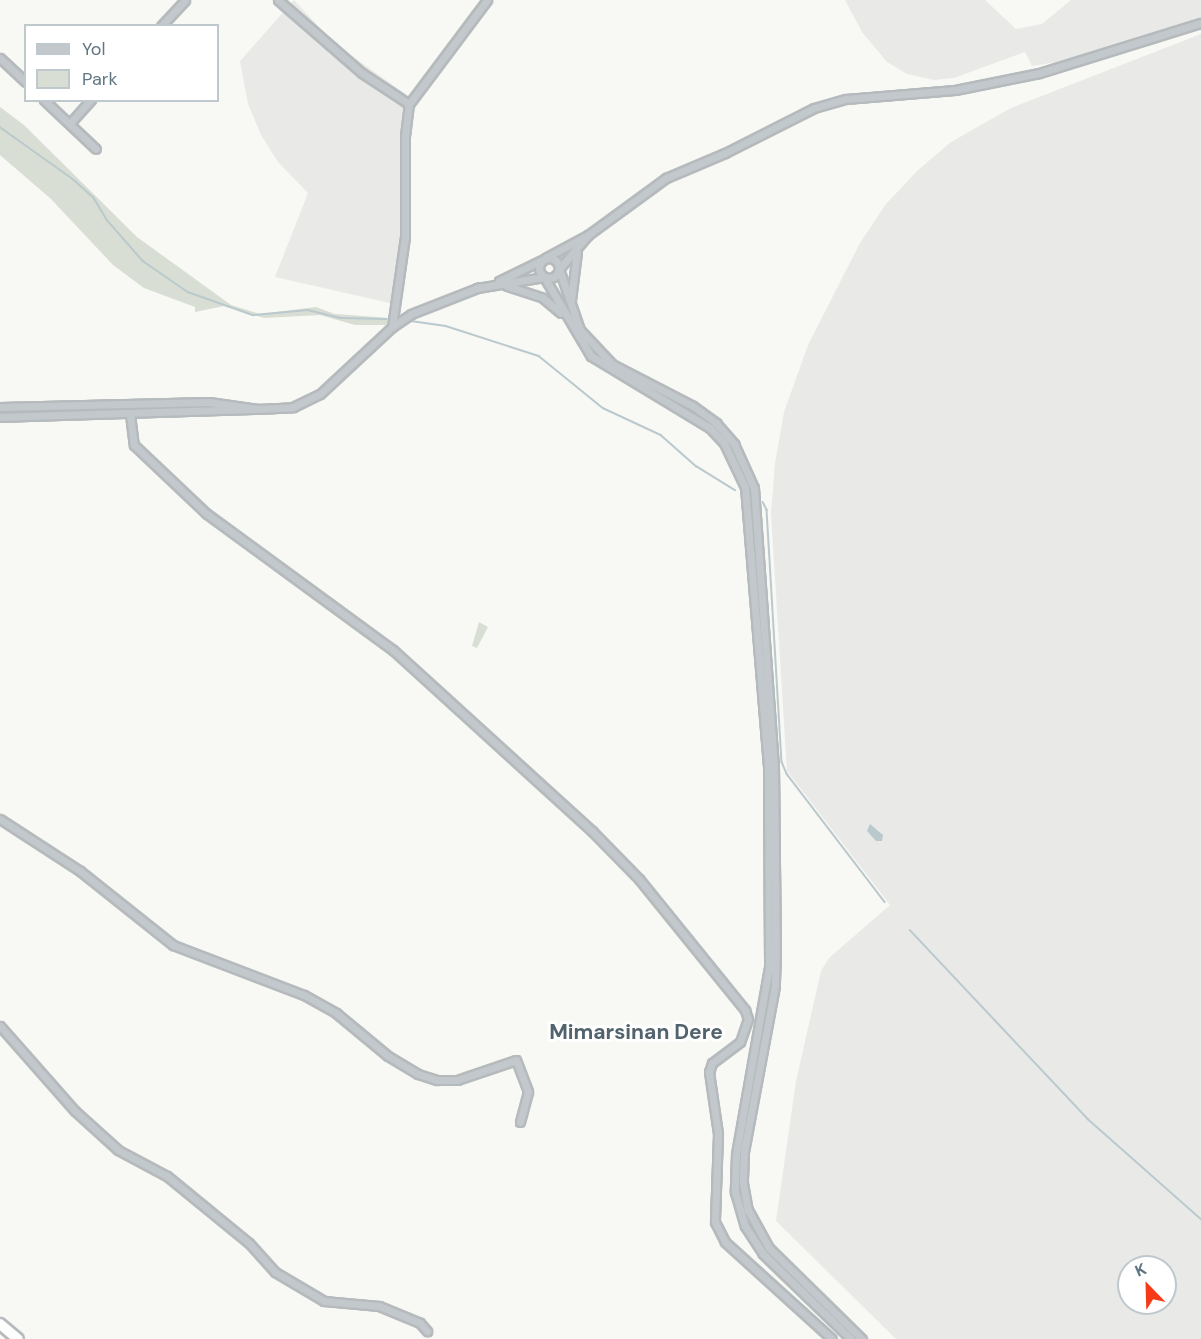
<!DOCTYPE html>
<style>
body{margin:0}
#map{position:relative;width:1201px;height:1339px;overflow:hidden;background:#f8f8f4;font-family:"DM Sans",sans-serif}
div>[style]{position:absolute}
.built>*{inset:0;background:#e9e9e8}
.green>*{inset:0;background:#d8ded3}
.water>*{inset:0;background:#bac9cd}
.stream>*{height:1.5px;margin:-0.75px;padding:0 0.75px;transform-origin:0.75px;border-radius:0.75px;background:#bac9cd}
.roads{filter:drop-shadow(2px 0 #b5babd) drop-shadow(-2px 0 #b5babd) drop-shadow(0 2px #b5babd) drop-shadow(0 -2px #b5babd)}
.minor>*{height:7px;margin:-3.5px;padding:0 3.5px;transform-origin:3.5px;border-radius:3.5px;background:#c2c8cb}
.minor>.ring{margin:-3.5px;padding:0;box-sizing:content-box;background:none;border:7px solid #c2c8cb;border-radius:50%}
.highway>*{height:10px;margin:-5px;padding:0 5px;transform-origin:5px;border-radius:5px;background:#fff}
span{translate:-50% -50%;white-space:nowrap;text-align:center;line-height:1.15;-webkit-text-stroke:6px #fff;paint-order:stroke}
.district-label{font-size:21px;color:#52636d;font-weight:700}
.legend{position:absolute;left:24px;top:24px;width:195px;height:78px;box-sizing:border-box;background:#fff;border:2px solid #bfc8cd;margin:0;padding:8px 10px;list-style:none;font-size:18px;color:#607683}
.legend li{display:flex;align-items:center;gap:12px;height:30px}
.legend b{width:30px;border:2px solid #bfc8cd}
.north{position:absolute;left:1117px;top:1255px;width:60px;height:60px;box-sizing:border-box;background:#fff;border:2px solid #bfc8cd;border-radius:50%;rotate:337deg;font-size:16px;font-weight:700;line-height:24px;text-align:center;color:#607683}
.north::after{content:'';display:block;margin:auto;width:21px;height:27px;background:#f63917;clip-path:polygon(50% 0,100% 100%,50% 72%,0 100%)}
</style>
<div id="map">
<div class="built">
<div style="clip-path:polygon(294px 0,334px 43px,404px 93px,410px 102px,406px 201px,394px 304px,275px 277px,308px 193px,278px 162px,261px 135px,248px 104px,240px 61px)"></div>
<div style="clip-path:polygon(845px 0,985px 0,1016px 29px,1042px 24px,1071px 0,1201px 0,1201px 17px,1063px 61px,1032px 66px,1025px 52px,954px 78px,934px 80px,907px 74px,887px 62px,862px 32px)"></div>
<div style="clip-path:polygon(evenodd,1201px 34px,1201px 1339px,896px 1339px,776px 1221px,796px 1081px,821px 971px,829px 958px,890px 905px,787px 771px,771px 514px,775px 463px,784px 412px,808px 345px,860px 243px,886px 204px,918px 170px,951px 142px,1011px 108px,1201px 34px,1129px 1267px,1165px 1267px,1165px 1303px,1129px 1303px,1129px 1267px)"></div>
</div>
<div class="green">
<div style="clip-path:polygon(0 107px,24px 125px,137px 237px,231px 305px,260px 314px,316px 307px,335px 314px,389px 318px,386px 325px,355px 325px,320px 315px,264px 318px,224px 306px,195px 312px,195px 307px,144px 288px,113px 265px,51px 199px,0 155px)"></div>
<div style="clip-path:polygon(479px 622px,488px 627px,477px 648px,472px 646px)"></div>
</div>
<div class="water">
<div style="clip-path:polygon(870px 824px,883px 835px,882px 841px,876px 841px,867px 831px)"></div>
</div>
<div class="stream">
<div style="left:0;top:127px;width:90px;rotate:35.5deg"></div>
<div style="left:73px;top:179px;width:28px;rotate:42deg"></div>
<div style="left:94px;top:198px;width:27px;rotate:59deg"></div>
<div style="left:108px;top:221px;width:53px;rotate:48.8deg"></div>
<div style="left:143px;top:261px;width:55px;rotate:34.6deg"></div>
<div style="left:188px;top:292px;width:69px;rotate:19.5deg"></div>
<div style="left:253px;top:315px;width:55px;rotate:-5.2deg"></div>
<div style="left:308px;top:310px;width:34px;rotate:14deg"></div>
<div style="left:341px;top:318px;width:45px;rotate:1.3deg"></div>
<div style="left:411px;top:321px;width:35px;rotate:8deg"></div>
<div style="left:446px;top:326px;width:98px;rotate:17.9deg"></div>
<div style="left:539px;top:356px;width:82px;rotate:39.1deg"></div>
<div style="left:603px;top:408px;width:64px;rotate:25deg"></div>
<div style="left:661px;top:435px;width:47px;rotate:41.5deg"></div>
<div style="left:696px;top:466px;width:46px;rotate:31.6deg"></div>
<div style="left:763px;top:502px;width:9px;rotate:63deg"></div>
<div style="left:767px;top:510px;width:252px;rotate:86.6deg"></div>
<div style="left:782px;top:762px;width:13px;rotate:67deg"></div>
<div style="left:787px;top:774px;width:161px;rotate:52.6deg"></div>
<div style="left:910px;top:930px;width:260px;rotate:46.7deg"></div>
<div style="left:1088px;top:1119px;width:151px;rotate:41.5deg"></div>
</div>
<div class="roads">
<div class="minor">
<div style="left:278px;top:0;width:111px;rotate:41deg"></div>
<div style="left:362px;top:73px;width:56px;rotate:33.4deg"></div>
<div style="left:161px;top:26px;width:35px;rotate:-47deg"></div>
<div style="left:0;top:58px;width:35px;rotate:43deg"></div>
<div style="left:44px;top:100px;width:71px;rotate:43.3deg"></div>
<div style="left:71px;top:122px;width:30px;rotate:-48deg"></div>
<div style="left:588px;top:235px;width:45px;rotate:130.5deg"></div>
<div style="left:559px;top:269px;width:65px;rotate:71deg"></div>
<div style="left:580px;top:330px;width:47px;rotate:46.7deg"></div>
<div style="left:612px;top:364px;width:91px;rotate:27.4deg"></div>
<div style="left:693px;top:406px;width:29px;rotate:36deg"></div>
<div style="left:716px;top:423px;width:28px;rotate:49deg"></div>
<div style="left:734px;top:444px;width:48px;rotate:65.6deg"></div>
<div style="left:754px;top:488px;width:279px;rotate:85.9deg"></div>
<div style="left:774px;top:766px;width:187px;rotate:89.4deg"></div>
<div style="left:776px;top:953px;width:33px;rotate:92deg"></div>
<div style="left:775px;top:986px;width:168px;rotate:100.6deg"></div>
<div style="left:744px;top:1151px;width:32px;rotate:92deg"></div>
<div style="left:743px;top:1183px;width:27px;rotate:80deg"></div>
<div style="left:748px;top:1210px;width:43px;rotate:61.1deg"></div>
<div style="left:769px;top:1248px;width:130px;rotate:44.4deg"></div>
<div class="ring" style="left:539px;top:258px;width:13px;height:13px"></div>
<div style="left:545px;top:258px;width:49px;rotate:-28.1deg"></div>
<div style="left:588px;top:235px;width:97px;rotate:-36.2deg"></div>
<div style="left:666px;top:178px;width:64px;rotate:-23deg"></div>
<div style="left:725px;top:153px;width:100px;rotate:-26.8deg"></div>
<div style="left:814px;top:108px;width:33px;rotate:-16deg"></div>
<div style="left:846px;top:99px;width:109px;rotate:-4.7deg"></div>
<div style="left:955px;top:90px;width:86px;rotate:-11.4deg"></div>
<div style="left:1039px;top:73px;width:170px;rotate:-17.2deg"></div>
<div style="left:499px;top:281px;width:48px;rotate:-26deg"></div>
<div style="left:507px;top:286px;width:38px;rotate:18deg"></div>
<div style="left:543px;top:298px;width:23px;rotate:40deg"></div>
<div style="left:477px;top:288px;width:68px;rotate:-9.3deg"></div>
<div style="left:544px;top:277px;width:92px;rotate:59.3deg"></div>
<div style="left:591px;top:356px;width:139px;rotate:31.2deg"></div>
<div style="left:710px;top:428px;width:21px;rotate:47deg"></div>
<div style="left:724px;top:443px;width:49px;rotate:64.5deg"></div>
<div style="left:745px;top:487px;width:283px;rotate:85.3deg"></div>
<div style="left:768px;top:769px;width:198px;rotate:89.7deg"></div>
<div style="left:769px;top:967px;width:191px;rotate:100deg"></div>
<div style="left:736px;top:1155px;width:37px;rotate:92deg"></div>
<div style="left:735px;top:1192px;width:35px;rotate:74deg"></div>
<div style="left:745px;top:1226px;width:33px;rotate:57deg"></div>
<div style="left:763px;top:1254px;width:122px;rotate:44deg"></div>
<div style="left:571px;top:300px;width:48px;rotate:-82.9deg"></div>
<div style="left:392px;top:327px;width:91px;rotate:-81.8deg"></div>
<div style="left:405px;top:237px;width:101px;rotate:-90deg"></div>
<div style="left:405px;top:136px;width:32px;rotate:-83deg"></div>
<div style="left:409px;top:104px;width:130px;rotate:-53.1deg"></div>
<div style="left:0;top:407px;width:209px;rotate:-1.4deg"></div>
<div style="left:209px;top:402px;width:49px;rotate:8.1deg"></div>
<div style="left:258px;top:409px;width:35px;rotate:-3deg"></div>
<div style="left:293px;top:407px;width:30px;rotate:-26deg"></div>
<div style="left:320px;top:394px;width:98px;rotate:-42.9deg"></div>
<div style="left:392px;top:327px;width:23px;rotate:-34deg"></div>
<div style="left:411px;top:314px;width:74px;rotate:-21.4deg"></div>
<div style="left:130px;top:414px;width:31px;rotate:83deg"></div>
<div style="left:134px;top:445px;width:100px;rotate:43.4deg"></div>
<div style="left:207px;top:514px;width:230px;rotate:36.2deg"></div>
<div style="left:393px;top:650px;width:269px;rotate:42.3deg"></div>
<div style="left:592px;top:831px;width:67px;rotate:45.6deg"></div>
<div style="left:639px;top:879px;width:169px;rotate:51deg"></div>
<div style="left:745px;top:1010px;width:9px;rotate:72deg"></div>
<div style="left:748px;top:1019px;width:24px;rotate:109deg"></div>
<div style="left:740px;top:1042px;width:35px;rotate:143deg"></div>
<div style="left:712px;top:1063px;width:9px;rotate:108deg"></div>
<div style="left:709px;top:1072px;width:63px;rotate:81.7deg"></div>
<div style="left:718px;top:1134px;width:88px;rotate:92deg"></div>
<div style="left:715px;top:1222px;width:22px;rotate:63deg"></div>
<div style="left:725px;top:1242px;width:144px;rotate:42.2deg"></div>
<div style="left:0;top:417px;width:258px;rotate:-1.8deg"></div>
<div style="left:0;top:819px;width:95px;rotate:33deg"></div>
<div style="left:80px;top:871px;width:119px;rotate:38.5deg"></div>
<div style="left:173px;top:945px;width:140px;rotate:20.9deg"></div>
<div style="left:304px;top:995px;width:37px;rotate:29deg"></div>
<div style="left:336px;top:1013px;width:67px;rotate:39.6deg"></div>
<div style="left:388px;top:1056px;width:35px;rotate:31deg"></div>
<div style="left:418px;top:1074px;width:20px;rotate:18deg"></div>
<div style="left:437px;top:1080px;width:20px"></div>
<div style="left:457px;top:1080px;width:62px;rotate:-18.7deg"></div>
<div style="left:516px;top:1060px;width:34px;rotate:69deg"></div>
<div style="left:528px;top:1092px;width:31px;rotate:105deg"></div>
<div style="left:0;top:1026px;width:113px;rotate:48.6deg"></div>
<div style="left:75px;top:1111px;width:58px;rotate:42.2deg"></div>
<div style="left:118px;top:1150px;width:55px;rotate:28deg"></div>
<div style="left:167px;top:1176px;width:106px;rotate:39.3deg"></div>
<div style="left:249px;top:1243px;width:39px;rotate:48deg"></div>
<div style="left:275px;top:1272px;width:57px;rotate:30.6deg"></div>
<div style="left:324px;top:1301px;width:55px;rotate:5.2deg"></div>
<div style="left:379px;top:1306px;width:44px;rotate:22.5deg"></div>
<div style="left:420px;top:1323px;width:11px;rotate:49deg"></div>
</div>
<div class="highway">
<div style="left:0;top:1324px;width:23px;rotate:40deg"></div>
</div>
</div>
<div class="district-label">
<span style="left:636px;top:1032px">Mimarsinan Dere</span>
</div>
<ul class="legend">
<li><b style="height:8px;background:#c2c8cb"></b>Yol</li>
<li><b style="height:16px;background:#d8ded3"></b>Park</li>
</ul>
<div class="north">K</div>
</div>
